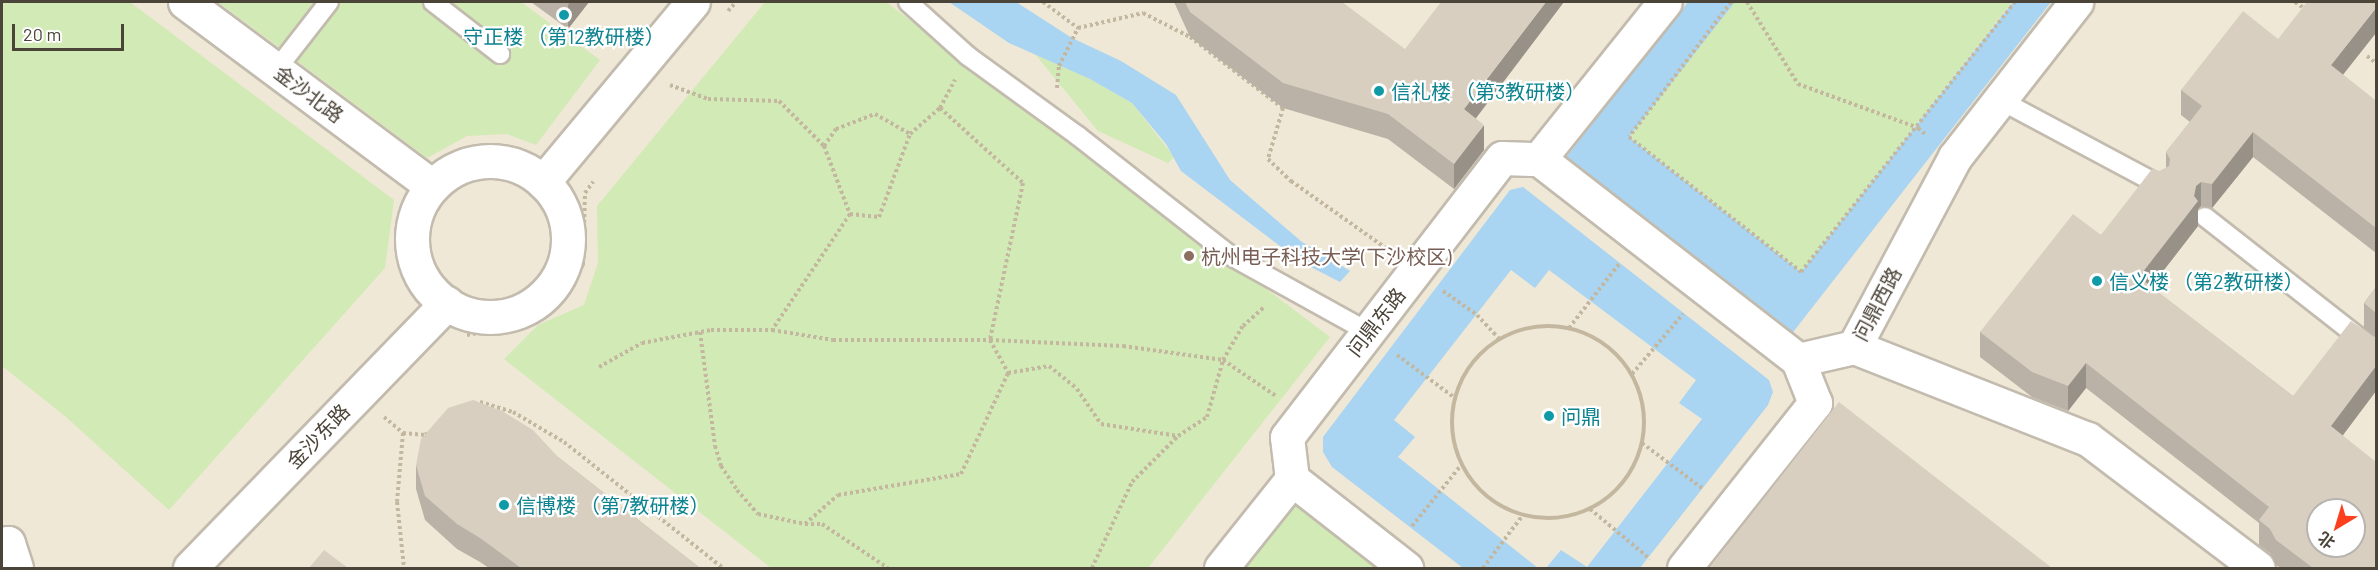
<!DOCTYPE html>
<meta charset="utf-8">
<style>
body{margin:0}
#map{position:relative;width:2378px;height:570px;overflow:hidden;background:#f6f3ec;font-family:Barlow,"Noto Sans SC",sans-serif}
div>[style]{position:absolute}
.education>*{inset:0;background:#efe8d6}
.green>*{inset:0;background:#d2eab5}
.water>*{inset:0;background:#a9d4f2}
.path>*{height:4px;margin-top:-2px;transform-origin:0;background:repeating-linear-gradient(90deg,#c4b79f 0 3px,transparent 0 6px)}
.path>.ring{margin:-2px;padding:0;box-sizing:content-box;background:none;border:4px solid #c4b79f;border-radius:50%}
.roads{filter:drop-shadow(2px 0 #c2bbae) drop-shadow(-2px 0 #c2bbae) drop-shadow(0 2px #c2bbae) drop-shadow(0 -2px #c2bbae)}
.service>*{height:18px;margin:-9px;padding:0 9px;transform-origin:9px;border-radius:9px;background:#fff}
.minor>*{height:33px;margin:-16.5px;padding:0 16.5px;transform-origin:16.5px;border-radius:16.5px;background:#fff}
.minor>.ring{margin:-16.5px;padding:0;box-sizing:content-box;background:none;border:33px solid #fff;border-radius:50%}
.wall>*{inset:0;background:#bab2a6}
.shaded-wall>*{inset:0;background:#979187}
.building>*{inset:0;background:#d8cfc1}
.dots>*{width:16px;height:16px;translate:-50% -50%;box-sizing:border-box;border:3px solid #fff;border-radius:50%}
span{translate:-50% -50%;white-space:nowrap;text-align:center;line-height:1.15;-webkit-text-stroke:4.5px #fff;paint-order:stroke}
.culture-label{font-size:20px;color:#0d838f}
.left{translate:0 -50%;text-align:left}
.street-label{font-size:20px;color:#4b4439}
.education-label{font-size:20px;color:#785e54}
.frame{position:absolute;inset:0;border:3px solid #4b4439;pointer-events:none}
.north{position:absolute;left:2306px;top:498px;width:60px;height:60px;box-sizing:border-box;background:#fff;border:2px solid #b7b4b0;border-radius:50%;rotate:218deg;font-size:16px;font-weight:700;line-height:24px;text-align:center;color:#4b4439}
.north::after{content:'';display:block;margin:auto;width:21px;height:27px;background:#fc3f1d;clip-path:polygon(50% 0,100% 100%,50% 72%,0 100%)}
.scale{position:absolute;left:12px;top:24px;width:112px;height:27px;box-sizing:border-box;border:3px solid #4b4439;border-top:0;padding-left:8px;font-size:18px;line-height:21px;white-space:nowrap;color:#4b4439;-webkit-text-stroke:4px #fff;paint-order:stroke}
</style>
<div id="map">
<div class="education">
<div style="clip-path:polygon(evenodd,2px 2px,2376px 2px,2376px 568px,2px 568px,2px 2px,2318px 510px,2354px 510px,2354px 546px,2318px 546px,2318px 510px)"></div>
</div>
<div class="green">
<div style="clip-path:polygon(2px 2px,130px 2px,394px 200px,385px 268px,169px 510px,66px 417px,2px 366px)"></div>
<div style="clip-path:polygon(218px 2px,521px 2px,600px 60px,536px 145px,507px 134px,467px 136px,427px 158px)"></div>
<div style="clip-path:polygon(765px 2px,886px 2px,1330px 337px,1148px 568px,771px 568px,504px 359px,538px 325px,584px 305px,598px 263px,597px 206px)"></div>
<div style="clip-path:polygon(1735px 2px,2012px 2px,1801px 272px,1629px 137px)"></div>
<div style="clip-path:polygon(1035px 54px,1090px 79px,1132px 103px,1174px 157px,1168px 163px,1098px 131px)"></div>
<div style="clip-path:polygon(1292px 479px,1407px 568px,1220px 568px)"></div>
</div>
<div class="water">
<div style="clip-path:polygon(949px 2px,1016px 2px,1072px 38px,1121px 61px,1176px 95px,1230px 180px,1302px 242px,1350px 271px,1340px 282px,1301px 262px,1181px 171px,1166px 144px,1132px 103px,1090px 79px,1009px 43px)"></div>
<div style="clip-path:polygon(1688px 2px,1735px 2px,1629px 137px,1801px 272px,2013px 2px,2051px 2px,1790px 336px,1564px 160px)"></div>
<div style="clip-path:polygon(1523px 187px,1769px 380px,1773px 392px,1768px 405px,1640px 568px,1546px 568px,1561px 550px,1587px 567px,1702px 419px,1679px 403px,1696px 380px,1549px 270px,1535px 288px,1511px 270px,1394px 420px,1415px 437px,1398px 457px,1538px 568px,1463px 568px,1332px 467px,1323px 452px,1323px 437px,1510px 190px)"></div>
</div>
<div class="path">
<div style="left:1043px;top:2px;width:44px;rotate:36.6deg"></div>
<div style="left:1078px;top:28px;width:67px;rotate:-13deg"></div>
<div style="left:1143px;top:13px;width:53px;rotate:27.1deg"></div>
<div style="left:1190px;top:37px;width:117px;rotate:37.4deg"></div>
<div style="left:1283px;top:108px;width:53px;rotate:106.4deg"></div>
<div style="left:1268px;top:159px;width:32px;rotate:44deg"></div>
<div style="left:1291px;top:181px;width:118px;rotate:35.3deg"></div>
<div style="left:1731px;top:2px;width:169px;rotate:127.1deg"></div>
<div style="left:1629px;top:137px;width:219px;rotate:38.1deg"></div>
<div style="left:1801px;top:272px;width:345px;rotate:-51.6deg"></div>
<div style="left:1747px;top:2px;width:97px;rotate:58.1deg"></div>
<div style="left:1798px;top:84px;width:128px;rotate:20.1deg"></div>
<div style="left:1918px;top:128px;width:11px;rotate:41deg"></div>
<div style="left:2295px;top:2px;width:12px;rotate:35deg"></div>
<div style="left:728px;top:11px;width:12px;rotate:-48deg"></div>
<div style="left:2367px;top:56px;width:11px;rotate:38deg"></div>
<div style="left:670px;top:85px;width:40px;rotate:20.2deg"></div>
<div style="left:708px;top:99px;width:71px;rotate:1.6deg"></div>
<div style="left:779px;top:101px;width:64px;rotate:45deg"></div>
<div style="left:824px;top:146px;width:73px;rotate:69.1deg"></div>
<div style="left:850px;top:214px;width:140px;rotate:123.9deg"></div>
<div style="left:1057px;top:88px;width:22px;rotate:-85deg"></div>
<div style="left:1059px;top:66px;width:42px;rotate:-63.4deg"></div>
<div style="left:940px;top:108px;width:112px;rotate:42.1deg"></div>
<div style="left:1023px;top:183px;width:160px;rotate:101.9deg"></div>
<div style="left:990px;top:340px;width:38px;rotate:61deg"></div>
<div style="left:824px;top:146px;width:21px;rotate:-55deg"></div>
<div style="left:836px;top:129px;width:42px;rotate:-21deg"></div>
<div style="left:875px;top:114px;width:40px;rotate:29.7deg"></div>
<div style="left:910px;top:134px;width:40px;rotate:-41deg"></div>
<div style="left:940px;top:108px;width:32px;rotate:-62deg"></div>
<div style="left:850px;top:214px;width:29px;rotate:6deg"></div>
<div style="left:879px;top:217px;width:89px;rotate:-69.5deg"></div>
<div style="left:1443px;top:291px;width:42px;rotate:35.2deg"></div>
<div style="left:1477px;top:315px;width:33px;rotate:47deg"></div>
<div class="ring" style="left:1452px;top:326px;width:188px;height:188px"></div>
<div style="left:1569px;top:328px;width:81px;rotate:-52deg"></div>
<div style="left:700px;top:332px;width:115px;rotate:82.5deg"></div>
<div style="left:715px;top:446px;width:21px;rotate:73deg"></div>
<div style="left:721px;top:466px;width:29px;rotate:56deg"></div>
<div style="left:737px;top:490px;width:32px;rotate:49deg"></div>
<div style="left:758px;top:514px;width:48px;rotate:12deg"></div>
<div style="left:805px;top:524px;width:17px"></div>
<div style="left:822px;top:524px;width:79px;rotate:33.7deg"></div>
<div style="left:467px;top:335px;width:46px;rotate:-10.1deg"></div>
<div style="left:512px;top:327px;width:33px;rotate:-25deg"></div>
<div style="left:542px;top:313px;width:32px;rotate:-36deg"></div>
<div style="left:568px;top:294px;width:33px;rotate:-63deg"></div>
<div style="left:583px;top:265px;width:72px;rotate:-88.4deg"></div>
<div style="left:585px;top:193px;width:14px;rotate:-54deg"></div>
<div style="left:1397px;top:355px;width:72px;rotate:36.6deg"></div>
<div style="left:599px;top:367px;width:49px;rotate:-29.2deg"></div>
<div style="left:642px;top:343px;width:70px;rotate:-10.7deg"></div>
<div style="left:711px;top:330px;width:61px"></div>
<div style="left:772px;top:330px;width:62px;rotate:9.3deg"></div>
<div style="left:833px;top:340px;width:157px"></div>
<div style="left:990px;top:340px;width:133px;rotate:2.6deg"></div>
<div style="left:1123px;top:346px;width:101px;rotate:8deg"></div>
<div style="left:1223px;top:360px;width:64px;rotate:34.2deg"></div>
<div style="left:1632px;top:374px;width:79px;rotate:-49.6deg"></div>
<div style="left:475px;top:404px;width:5px;rotate:-22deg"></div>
<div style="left:480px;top:402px;width:34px;rotate:17deg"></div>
<div style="left:513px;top:412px;width:59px;rotate:30.5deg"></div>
<div style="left:564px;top:442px;width:203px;rotate:38.4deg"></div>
<div style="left:384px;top:417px;width:25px;rotate:40deg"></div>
<div style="left:403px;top:433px;width:69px;rotate:95deg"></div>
<div style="left:397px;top:502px;width:66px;rotate:83.9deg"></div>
<div style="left:403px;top:433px;width:22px;rotate:5deg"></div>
<div style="left:425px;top:435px;width:4px;rotate:-34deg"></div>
<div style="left:1642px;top:443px;width:75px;rotate:36.9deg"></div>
<div style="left:1590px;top:509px;width:78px;rotate:39.8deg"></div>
<div style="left:805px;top:524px;width:44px;rotate:-41.3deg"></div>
<div style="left:838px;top:495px;width:125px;rotate:-9.7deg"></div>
<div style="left:961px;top:474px;width:111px;rotate:-65deg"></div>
<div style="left:1008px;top:373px;width:42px;rotate:-9.7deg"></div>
<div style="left:1049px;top:366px;width:36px;rotate:39deg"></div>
<div style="left:1077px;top:389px;width:42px;rotate:55.6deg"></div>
<div style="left:1101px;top:424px;width:78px;rotate:8.9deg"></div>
<div style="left:1412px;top:526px;width:80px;rotate:-51.1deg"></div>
<div style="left:1092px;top:568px;width:95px;rotate:-65.1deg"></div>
<div style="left:1132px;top:482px;width:65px;rotate:-45deg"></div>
<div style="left:1178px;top:436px;width:35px;rotate:-33deg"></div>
<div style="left:1207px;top:417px;width:59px;rotate:-74.3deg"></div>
<div style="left:1223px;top:360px;width:39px;rotate:-60deg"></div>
<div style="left:1243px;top:326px;width:28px;rotate:-42deg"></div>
<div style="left:1483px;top:568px;width:66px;rotate:-53deg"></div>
</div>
<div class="roads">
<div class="service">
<div style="left:433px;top:2px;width:85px;rotate:37.8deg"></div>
<div style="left:908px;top:2px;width:81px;rotate:42deg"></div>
<div style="left:968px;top:56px;width:136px;rotate:36deg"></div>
<div style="left:1078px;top:136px;width:194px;rotate:38.1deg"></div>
<div style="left:1231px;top:256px;width:157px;rotate:29deg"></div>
<div style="left:276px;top:70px;width:86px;rotate:-52.1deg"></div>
<div style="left:2000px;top:100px;width:180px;rotate:28.1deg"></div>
<div style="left:2205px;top:217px;width:217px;rotate:38.1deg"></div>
</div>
<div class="minor">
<div style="left:185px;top:2px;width:308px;rotate:36.7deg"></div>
<div style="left:1539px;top:159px;width:328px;rotate:37.8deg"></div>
<div class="ring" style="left:412px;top:161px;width:123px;height:123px"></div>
<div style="left:543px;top:182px;width:234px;rotate:-50.2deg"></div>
<div style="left:1854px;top:347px;width:251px;rotate:21.5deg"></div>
<div style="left:2088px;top:439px;width:213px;rotate:37.2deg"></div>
<div style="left:1292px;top:479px;width:145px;rotate:38deg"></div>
<div style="left:2px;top:544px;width:6px;rotate:-9deg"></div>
<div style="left:8px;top:543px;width:26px;rotate:72deg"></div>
<div style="left:190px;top:568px;width:369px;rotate:-45.9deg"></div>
<div style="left:1221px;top:568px;width:114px;rotate:-51.4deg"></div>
<div style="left:1292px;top:479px;width:42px;rotate:-96.8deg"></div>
<div style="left:1287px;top:437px;width:352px;rotate:-52.4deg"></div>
<div style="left:1502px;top:158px;width:37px;rotate:2deg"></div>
<div style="left:1539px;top:159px;width:201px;rotate:-51.3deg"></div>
<div style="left:1684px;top:568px;width:211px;rotate:-51.6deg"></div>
<div style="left:1815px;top:403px;width:46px;rotate:-111.6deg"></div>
<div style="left:1798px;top:360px;width:57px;rotate:-13.1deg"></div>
<div style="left:1854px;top:347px;width:215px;rotate:-62deg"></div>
<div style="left:1955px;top:157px;width:197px;rotate:-52deg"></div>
</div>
</div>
<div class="wall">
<div style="clip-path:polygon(531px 2px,589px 2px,568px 29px)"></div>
<div style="clip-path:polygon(1174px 2px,1342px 2px,1475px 118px,1484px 150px,1454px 189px,1388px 139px,1283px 108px,1190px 37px)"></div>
<div style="clip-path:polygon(2278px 39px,2343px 75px,2376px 101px,2376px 253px,2253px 157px,2212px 208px,2201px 206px,2198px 209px,2198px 226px,2151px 287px,2293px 396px,2375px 337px,2364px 328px,2364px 303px,2376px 287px,2376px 391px,2343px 435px,2376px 568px,2281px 568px,2276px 565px,2270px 553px,2259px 545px,2259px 523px,2086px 388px,2068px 411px,2032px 397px,1980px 357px,1980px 332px,2101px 235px,2160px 171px,2166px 168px,2166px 152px,2190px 122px,2181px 115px,2181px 90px)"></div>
<div style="clip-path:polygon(558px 457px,700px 568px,489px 568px,480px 562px,457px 549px,425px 520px,416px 489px,416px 465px)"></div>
</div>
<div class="shaded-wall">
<div style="clip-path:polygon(570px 2px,589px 2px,568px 29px,568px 5px)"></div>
<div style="clip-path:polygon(1546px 2px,1564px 2px,1464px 134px,1464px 109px)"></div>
<div style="clip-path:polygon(2376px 8px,2376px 33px,2331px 90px,2331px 65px)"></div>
<div style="clip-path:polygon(1484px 125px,1484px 150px,1454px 189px,1454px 164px)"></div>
<div style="clip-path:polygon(2253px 132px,2253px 157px,2212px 208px,2212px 184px)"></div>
<div style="clip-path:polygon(2201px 182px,2201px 206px,2198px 209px,2198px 226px,2139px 302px,2139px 277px,2194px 196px,2196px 186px)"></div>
<div style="clip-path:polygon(2086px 363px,2086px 388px,2068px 411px,2068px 386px)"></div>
<div style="clip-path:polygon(2376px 366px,2376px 391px,2331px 451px,2331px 426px)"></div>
</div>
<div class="building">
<div style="clip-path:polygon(1185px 2px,1342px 2px,1405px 49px,1441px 2px,1546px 2px,1464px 109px,1484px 125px,1454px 164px,1388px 114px,1283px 83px,1190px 12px)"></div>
<div style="clip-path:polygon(evenodd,2307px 2px,2376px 2px,2376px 8px,2331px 65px,2376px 101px,2376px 228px,2253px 132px,2212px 184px,2201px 182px,2196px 186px,2194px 196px,2198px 201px,2139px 277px,2293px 396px,2351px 321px,2374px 337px,2376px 336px,2376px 366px,2331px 426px,2376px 462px,2376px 568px,2313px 568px,2276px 540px,2270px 529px,2259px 520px,2269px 507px,2086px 363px,2068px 386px,2032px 372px,1980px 332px,2073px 214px,2101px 235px,2152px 169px,2160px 171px,2169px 166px,2170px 159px,2166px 152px,2202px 106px,2181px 90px,2243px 11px,2278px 39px,2307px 2px,2318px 510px,2354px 510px,2354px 546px,2318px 546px,2318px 510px)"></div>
<div style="clip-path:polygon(2376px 287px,2376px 313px,2364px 303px)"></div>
<div style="clip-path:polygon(473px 400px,502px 411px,533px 430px,558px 457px,700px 568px,521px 568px,480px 538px,457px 524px,425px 496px,416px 465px,421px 439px,448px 408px)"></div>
<div style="clip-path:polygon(1839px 402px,2052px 568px,1710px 568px)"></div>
<div style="clip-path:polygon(324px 550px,348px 568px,309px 568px)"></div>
</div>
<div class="dots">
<div style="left:564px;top:15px;background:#0f9aa8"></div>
<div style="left:1379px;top:91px;background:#0f9aa8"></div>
<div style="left:1189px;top:256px;background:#8d6e63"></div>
<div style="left:2097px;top:281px;background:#0f9aa8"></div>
<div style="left:1549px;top:416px;background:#0f9aa8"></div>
<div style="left:504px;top:505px;background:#0f9aa8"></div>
</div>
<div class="culture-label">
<span style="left:564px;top:36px">守正楼 （第12教研楼）</span>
<span class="left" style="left:1391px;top:91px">信礼楼 （第3教研楼）</span>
<span class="left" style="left:2109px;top:281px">信义楼 （第2教研楼）</span>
<span class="left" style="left:1561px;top:416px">问鼎</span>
<span class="left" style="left:516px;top:505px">信博楼 （第7教研楼）</span>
</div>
<div class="street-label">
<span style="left:309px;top:94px;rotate:37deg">金沙北路</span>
<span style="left:1877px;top:304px;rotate:-62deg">问鼎西路</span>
<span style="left:1376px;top:322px;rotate:-52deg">问鼎东路</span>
<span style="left:318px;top:436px;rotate:-46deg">金沙东路</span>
</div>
<div class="education-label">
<span class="left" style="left:1201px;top:256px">杭州电子科技大学(下沙校区)</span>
</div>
<div class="frame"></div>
<div class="north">北</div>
<div class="scale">20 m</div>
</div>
